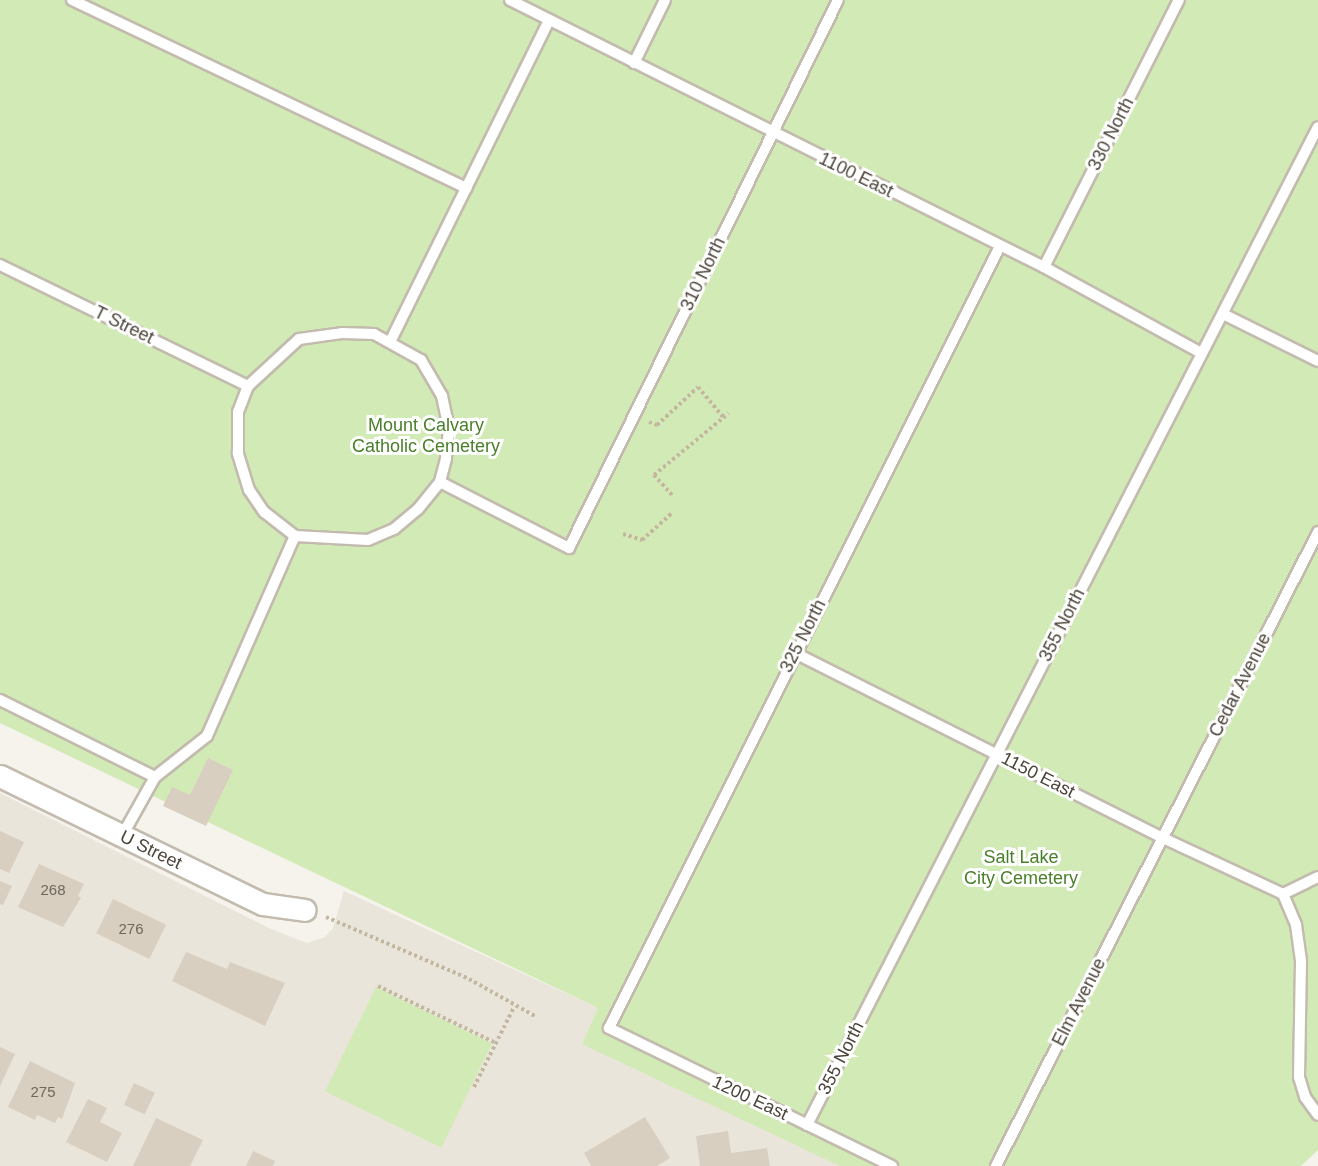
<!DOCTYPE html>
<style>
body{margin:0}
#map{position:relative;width:1318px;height:1166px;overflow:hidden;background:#f6f3ec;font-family:Helvetica,sans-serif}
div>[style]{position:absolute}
.residential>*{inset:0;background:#eae5da}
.green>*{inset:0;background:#d2eab5;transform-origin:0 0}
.building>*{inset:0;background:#d8cfc1;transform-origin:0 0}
.path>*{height:4px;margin-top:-2px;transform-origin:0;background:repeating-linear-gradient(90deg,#c4b79f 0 3px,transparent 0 6px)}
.roads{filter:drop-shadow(2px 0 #c2bbae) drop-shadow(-2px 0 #c2bbae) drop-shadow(0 2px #c2bbae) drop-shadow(0 -2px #c2bbae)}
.service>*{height:10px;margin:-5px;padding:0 5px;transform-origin:5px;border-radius:5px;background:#fff}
.minor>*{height:21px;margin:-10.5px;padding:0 10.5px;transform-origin:10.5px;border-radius:10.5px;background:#fff}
span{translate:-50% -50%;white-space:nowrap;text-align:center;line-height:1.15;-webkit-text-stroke:6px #fff;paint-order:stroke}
.number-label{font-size:15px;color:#6e675b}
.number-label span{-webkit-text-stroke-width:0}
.street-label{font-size:18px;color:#4b4439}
.park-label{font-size:18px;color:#4a7f2a}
</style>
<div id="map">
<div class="residential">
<div style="clip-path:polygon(0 793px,271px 929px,307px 943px,325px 937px,333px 928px,344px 891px,598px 1008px,582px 1044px,860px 1166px,0 1166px)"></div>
</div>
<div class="green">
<div style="clip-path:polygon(0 0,1318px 0,1318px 1150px,1301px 1166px,840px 1166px,582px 1044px,598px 1008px,0 723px)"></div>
<div style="left:376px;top:987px;width:129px;height:116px;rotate:26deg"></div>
</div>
<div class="building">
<div style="clip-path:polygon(208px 758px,233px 770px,206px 826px,163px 806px,172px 787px,190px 795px)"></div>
<div style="clip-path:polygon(0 831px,24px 842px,9px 873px,0 869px)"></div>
<div style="clip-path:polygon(39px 864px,84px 884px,78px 896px,81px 898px,63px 927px,18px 907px)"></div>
<div style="clip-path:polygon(0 881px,12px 886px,3px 905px,0 904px)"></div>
<div style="left:113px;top:899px;width:59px;height:38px;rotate:26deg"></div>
<div style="clip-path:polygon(186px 952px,227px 969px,230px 962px,285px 983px,265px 1026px,172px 981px)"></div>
<div style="clip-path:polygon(0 1047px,15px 1054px,0 1086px)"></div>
<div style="clip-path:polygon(30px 1061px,75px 1083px,62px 1119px,58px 1117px,55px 1123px,37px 1115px,35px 1120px,8px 1107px)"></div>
<div style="left:134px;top:1083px;width:23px;height:24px;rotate:25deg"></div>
<div style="clip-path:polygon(88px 1099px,107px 1108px,100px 1122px,122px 1133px,107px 1162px,66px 1142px)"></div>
<div style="clip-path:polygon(645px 1117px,670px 1158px,657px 1166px,591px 1166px,584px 1153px)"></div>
<div style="clip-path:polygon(156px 1118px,203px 1140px,190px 1166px,133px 1166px)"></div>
<div style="clip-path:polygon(728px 1131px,731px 1153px,767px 1148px,770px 1166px,700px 1166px,696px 1136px)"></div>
<div style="clip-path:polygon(253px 1151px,275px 1161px,273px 1166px,246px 1166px)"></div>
</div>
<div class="path">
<div style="left:649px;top:422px;width:9px;rotate:21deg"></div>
<div style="left:657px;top:425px;width:56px;rotate:-42.8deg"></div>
<div style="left:698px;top:387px;width:39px;rotate:50deg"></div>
<div style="left:672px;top:495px;width:27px;rotate:-132deg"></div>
<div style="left:654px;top:475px;width:97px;rotate:-39.6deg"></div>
<div style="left:623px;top:534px;width:20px;rotate:18deg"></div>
<div style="left:642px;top:540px;width:40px;rotate:-42deg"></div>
<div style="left:326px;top:917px;width:156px;rotate:23.4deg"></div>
<div style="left:469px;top:979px;width:76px;rotate:29.3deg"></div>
<div style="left:378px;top:986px;width:131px;rotate:25.8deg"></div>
<div style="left:474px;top:1087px;width:89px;rotate:-63.4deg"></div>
</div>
<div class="roads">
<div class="service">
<div style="left:72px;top:0;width:437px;rotate:25.5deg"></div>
<div style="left:510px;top:0;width:597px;rotate:26.57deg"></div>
<div style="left:1044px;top:267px;width:179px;rotate:28.7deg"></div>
<div style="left:634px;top:63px;width:70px;rotate:-63.8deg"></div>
<div style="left:0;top:265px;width:276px;rotate:26deg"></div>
<div style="left:1044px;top:267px;width:299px;rotate:-63.2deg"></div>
<div style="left:1223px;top:314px;width:106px;rotate:26.3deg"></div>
<div style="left:342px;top:333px;width:32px;rotate:2deg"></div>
<div style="left:374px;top:334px;width:54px;rotate:29deg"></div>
<div style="left:421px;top:360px;width:42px;rotate:59.7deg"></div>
<div style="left:442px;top:396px;width:34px;rotate:78deg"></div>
<div style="left:449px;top:429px;width:30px;rotate:96deg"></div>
<div style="left:446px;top:459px;width:24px;rotate:105deg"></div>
<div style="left:440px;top:482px;width:35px;rotate:129deg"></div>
<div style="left:418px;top:509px;width:31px;rotate:140deg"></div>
<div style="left:394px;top:529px;width:28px;rotate:157deg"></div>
<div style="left:368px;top:540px;width:73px;rotate:-176.9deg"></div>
<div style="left:295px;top:536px;width:39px;rotate:-142deg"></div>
<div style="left:264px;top:512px;width:27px;rotate:-124deg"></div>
<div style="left:249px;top:490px;width:39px;rotate:-107deg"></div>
<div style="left:238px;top:453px;width:41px;rotate:-90deg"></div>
<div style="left:238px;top:412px;width:28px;rotate:-69deg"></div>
<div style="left:248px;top:386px;width:69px;rotate:-42.7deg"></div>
<div style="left:299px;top:339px;width:43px;rotate:-7.9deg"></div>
<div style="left:390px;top:342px;width:359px;rotate:-63.7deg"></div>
<div style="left:440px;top:482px;width:145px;rotate:27.1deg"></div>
<div style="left:569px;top:548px;width:610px;rotate:-63.85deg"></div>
<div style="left:795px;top:653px;width:412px;rotate:26.7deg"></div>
<div style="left:1163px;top:838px;width:132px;rotate:25deg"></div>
<div style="left:0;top:700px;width:173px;rotate:26.4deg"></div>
<div style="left:122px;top:836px;width:68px;rotate:-60.8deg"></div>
<div style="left:155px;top:777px;width:66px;rotate:-38.3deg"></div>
<div style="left:207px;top:736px;width:219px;rotate:-66.3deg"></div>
<div style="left:1283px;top:894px;width:34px;rotate:67deg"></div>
<div style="left:1296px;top:925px;width:37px;rotate:82deg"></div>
<div style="left:1301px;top:962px;width:115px;rotate:91deg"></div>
<div style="left:1299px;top:1077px;width:21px;rotate:73deg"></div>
<div style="left:1305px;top:1097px;width:22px;rotate:54deg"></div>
<div style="left:1283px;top:894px;width:39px;rotate:-26deg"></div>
<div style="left:807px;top:1125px;width:1121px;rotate:-62.89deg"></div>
<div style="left:892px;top:1166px;width:315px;rotate:-154deg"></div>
<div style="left:609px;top:1028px;width:874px;rotate:-63.43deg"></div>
<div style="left:996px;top:1166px;width:711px;rotate:-63.07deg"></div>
</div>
<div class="minor">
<div style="left:0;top:776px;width:292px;rotate:26deg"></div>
<div style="left:263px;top:904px;width:42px;rotate:8.1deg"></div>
</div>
</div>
<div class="number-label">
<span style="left:53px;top:890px">268</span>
<span style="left:131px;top:929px">276</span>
<span style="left:43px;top:1092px">275</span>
</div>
<div class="street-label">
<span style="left:1111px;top:134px;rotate:-63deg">330 North</span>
<span style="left:856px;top:175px;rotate:26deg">1100 East</span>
<span style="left:703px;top:274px;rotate:-64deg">310 North</span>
<span style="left:124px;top:325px;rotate:26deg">T Street</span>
<span style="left:1062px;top:625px;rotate:-63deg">355 North</span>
<span style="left:803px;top:636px;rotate:-63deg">325 North</span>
<span style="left:1240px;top:685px;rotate:-63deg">Cedar Avenue</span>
<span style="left:1038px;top:775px;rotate:27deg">1150 East</span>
<span style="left:151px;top:850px;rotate:26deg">U Street</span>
<span style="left:1079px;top:1002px;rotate:-63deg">Elm Avenue</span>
<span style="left:841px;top:1058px;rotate:-63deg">355 North</span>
<span style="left:750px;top:1098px;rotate:25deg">1200 East</span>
</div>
<div class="park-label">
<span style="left:426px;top:436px">Mount Calvary<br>Catholic Cemetery</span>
<span style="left:1021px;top:868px">Salt Lake<br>City Cemetery</span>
</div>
</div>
